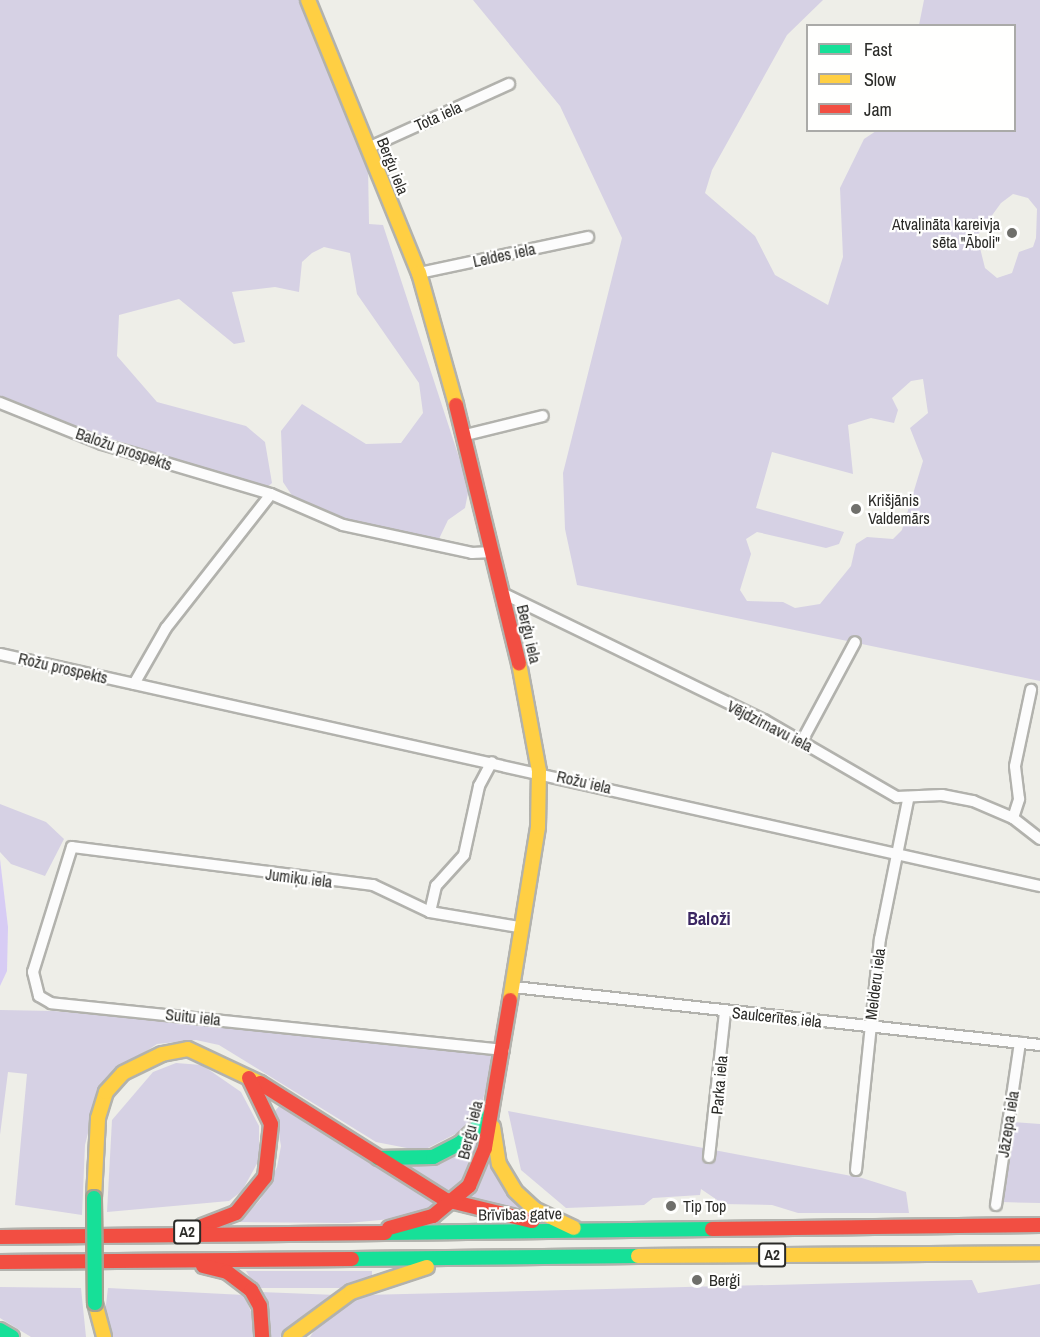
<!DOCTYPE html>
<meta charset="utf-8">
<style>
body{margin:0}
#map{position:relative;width:1040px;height:1337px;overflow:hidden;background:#eeeee8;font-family:"Archivo Narrow",sans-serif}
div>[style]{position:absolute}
.green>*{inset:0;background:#d6d1e4}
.water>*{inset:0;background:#d7ccf4}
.roads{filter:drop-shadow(2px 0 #b2b2ad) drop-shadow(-2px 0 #b2b2ad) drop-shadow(0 2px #b2b2ad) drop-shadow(0 -2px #b2b2ad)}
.street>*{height:10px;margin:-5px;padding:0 5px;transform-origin:5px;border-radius:5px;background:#fcfcfc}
.fast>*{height:14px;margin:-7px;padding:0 7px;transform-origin:7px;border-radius:7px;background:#16e098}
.slow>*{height:14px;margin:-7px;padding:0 7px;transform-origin:7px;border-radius:7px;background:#ffcf43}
.jam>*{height:14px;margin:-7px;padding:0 7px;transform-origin:7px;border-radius:7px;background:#f24e42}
.bridges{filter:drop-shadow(2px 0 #a3a391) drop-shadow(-2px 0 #a3a391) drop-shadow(0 2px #a3a391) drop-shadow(0 -2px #a3a391)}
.fast-bridge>*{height:14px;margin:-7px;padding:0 7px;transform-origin:7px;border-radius:7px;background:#16e098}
.dots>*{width:16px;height:16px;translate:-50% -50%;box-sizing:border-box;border:3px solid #fffffe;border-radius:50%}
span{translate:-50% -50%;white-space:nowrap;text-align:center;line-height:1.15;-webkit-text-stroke:4.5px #fffffe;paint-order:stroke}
.shield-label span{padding:2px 4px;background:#fffffe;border:2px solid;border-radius:4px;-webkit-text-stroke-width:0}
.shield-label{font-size:15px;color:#2b2b28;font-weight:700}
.street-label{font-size:16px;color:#2b2b28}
.poi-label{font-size:16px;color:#2b2b28}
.right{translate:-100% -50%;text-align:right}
.left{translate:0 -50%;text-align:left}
.neighbourhood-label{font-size:18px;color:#3b2762;font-weight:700}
.legend{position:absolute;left:806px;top:24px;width:210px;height:108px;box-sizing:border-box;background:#fffffe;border:2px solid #aaaaa8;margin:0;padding:8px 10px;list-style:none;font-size:18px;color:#2b2b28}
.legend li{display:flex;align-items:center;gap:12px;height:30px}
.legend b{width:30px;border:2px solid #aaaaa8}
</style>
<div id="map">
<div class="green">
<div style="clip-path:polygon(0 0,300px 0,368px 166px,369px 224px,383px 225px,469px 488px,465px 508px,448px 520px,438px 541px,327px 515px,295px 500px,283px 482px,281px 431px,302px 404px,366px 444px,401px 443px,423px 413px,419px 383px,357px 294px,350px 253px,324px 247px,312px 253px,302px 262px,299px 292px,275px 287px,232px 292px,245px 342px,234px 344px,179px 299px,119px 315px,117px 356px,157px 402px,246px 426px,265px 442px,272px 483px,265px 489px,173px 463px,0 400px)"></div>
<div style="clip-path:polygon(evenodd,473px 0,823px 0,787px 35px,712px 170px,705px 193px,755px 236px,775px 275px,828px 305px,843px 257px,840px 188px,864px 139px,876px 131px,1014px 130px,1014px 26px,919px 25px,924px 0,1040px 0,1040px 681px,577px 585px,565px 529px,563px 473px,622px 238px,560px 106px,473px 0,1013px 194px,1028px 198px,1037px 209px,1036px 238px,1033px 247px,1019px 252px,1012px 273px,997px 278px,985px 268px,977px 236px,1001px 203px,1013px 194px,473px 0,923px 379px,928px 413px,910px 428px,923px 461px,902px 530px,893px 539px,867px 537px,856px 544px,851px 566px,820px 604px,795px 608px,783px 602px,747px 601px,740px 590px,751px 554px,746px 539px,757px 532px,826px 548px,839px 544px,844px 532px,756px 508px,772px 452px,853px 474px,848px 425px,871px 418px,894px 423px,898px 410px,892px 398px,911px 381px,923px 379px)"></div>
<div style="clip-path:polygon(0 804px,46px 822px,64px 839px,45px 876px,11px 864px,0 852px)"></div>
<div style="clip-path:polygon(0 1010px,54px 1011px,495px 1051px,480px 1112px,465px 1129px,422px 1151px,376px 1142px,219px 1045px,196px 1040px,157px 1044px,105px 1079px,97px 1097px,85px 1145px,82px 1215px,15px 1205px,27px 1074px,8px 1072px,0 1135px)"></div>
<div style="clip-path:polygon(176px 1063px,202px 1065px,241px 1092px,259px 1126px,259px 1160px,242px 1191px,229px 1201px,107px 1212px,112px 1120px,153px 1072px)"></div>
<div style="clip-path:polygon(280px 1105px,442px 1204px,402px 1218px,348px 1223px,239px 1222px,260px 1200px,277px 1167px,281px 1146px,275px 1111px)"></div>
<div style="clip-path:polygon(508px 1111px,862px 1178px,906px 1192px,909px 1213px,798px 1213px,772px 1205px,723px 1204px,701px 1189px,700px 1195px,653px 1198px,644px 1205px,566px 1208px,521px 1170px)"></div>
<div style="clip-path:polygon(1011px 1122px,1040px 1124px,1040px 1203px,1001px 1202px)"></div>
<div style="clip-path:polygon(476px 1138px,481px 1143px,475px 1164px,453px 1198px,398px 1168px,429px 1165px)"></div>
<div style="clip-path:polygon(493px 1159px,528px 1210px,525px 1217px,463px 1202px,487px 1160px)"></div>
<div style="clip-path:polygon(246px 1271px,372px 1271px,372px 1277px,343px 1288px,256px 1288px)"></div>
<div style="clip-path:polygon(972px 1280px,978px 1293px,1040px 1284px,1040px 1337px,310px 1337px,318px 1325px,363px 1295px)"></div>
<div style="clip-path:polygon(0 1287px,81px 1288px,86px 1337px,31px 1337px,0 1318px)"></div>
<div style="clip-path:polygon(108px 1288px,244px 1295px,257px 1326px,253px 1337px,111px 1337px,104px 1321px)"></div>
<div style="clip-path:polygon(260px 1292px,337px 1295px,280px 1337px,267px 1337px)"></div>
</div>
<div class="water">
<div style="clip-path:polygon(0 859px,8px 927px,7px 971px,0 986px)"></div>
</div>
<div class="roads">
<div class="street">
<div style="left:368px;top:148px;width:155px;rotate:-24.4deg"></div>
<div style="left:419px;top:273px;width:173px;rotate:-12deg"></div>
<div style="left:0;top:403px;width:110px;rotate:21.9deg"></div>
<div style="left:102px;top:444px;width:176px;rotate:16.5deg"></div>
<div style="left:271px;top:494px;width:78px;rotate:23.3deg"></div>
<div style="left:343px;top:525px;width:132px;rotate:12.2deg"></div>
<div style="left:472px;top:553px;width:20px;rotate:-3deg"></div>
<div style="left:466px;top:435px;width:79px;rotate:-13.9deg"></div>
<div style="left:502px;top:593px;width:291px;rotate:25.9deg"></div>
<div style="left:764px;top:720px;width:154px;rotate:30.1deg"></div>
<div style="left:897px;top:797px;width:45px;rotate:-2.5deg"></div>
<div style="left:942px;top:795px;width:32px;rotate:11deg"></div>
<div style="left:973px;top:801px;width:43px;rotate:23deg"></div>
<div style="left:1013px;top:818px;width:34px;rotate:38deg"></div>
<div style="left:0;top:654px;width:1066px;rotate:12.58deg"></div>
<div style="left:134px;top:684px;width:64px;rotate:-60.3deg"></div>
<div style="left:166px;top:628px;width:170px;rotate:-51.9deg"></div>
<div style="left:802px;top:741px;width:112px;rotate:-61.8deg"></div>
<div style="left:1013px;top:818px;width:20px;rotate:-72deg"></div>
<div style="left:1019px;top:799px;width:33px;rotate:-97deg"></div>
<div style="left:1015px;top:766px;width:78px;rotate:-78.1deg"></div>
<div style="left:430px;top:912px;width:27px;rotate:-77deg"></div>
<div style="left:436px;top:886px;width:42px;rotate:-47.9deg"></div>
<div style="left:464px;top:855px;width:71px;rotate:-77.7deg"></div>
<div style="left:479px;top:786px;width:27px;rotate:-62deg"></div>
<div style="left:514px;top:987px;width:529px;rotate:6.29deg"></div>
<div style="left:504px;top:1050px;width:455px;rotate:-174.1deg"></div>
<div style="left:51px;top:1003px;width:14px;rotate:-150deg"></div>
<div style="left:39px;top:996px;width:25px;rotate:-104deg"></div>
<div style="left:33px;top:972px;width:131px;rotate:-72.7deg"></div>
<div style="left:72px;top:847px;width:303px;rotate:7.2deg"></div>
<div style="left:373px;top:885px;width:63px;rotate:25.3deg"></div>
<div style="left:430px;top:912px;width:90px;rotate:9.6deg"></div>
<div style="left:709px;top:1157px;width:146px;rotate:-83.7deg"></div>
<div style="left:856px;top:1170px;width:232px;rotate:-84.1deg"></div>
<div style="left:880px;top:939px;width:142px;rotate:-78.6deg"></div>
<div style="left:996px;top:1205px;width:164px;rotate:-81.6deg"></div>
</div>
<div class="fast">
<div style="left:378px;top:1158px;width:55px;rotate:-1deg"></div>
<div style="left:433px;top:1157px;width:29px;rotate:-27deg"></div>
<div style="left:459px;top:1144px;width:42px;rotate:-43.1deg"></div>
<div style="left:385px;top:1233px;width:327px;rotate:-0.7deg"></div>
<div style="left:352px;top:1259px;width:286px;rotate:-0.6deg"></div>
<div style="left:0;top:1330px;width:14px;rotate:30deg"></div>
</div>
<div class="slow">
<div style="left:308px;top:0;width:295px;rotate:67.9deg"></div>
<div style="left:419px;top:273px;width:137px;rotate:74.3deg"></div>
<div style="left:510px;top:1000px;width:175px;rotate:-80.8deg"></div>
<div style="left:538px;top:827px;width:56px;rotate:-89deg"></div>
<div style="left:539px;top:771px;width:110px;rotate:-100.5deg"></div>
<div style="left:493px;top:1127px;width:37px;rotate:81deg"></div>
<div style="left:499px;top:1164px;width:31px;rotate:59deg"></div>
<div style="left:515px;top:1191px;width:26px;rotate:43deg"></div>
<div style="left:534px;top:1209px;width:44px;rotate:25.4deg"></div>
<div style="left:94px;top:1198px;width:80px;rotate:-87.1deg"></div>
<div style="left:98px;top:1118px;width:27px;rotate:-73deg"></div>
<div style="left:106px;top:1092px;width:25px;rotate:-48deg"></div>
<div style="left:123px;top:1073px;width:43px;rotate:-26deg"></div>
<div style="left:162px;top:1054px;width:26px;rotate:-11deg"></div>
<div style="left:188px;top:1049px;width:80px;rotate:25.3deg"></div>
<div style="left:638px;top:1256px;width:402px;rotate:-0.4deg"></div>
<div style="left:95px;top:1303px;width:35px;rotate:75deg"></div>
<div style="left:290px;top:1337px;width:76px;rotate:-36.4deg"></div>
<div style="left:351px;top:1292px;width:80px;rotate:-18.2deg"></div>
</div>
<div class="jam">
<div style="left:456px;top:405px;width:266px;rotate:76.3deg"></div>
<div style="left:260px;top:1083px;width:220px;rotate:32.2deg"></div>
<div style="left:446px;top:1200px;width:89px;rotate:13.7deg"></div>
<div style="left:202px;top:1226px;width:36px;rotate:-21deg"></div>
<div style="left:236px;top:1213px;width:46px;rotate:-51.1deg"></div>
<div style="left:265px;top:1177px;width:53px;rotate:-83.5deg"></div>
<div style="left:271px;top:1124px;width:51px;rotate:-115.6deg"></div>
<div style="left:389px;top:1228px;width:46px;rotate:-15.3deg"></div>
<div style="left:433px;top:1216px;width:47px;rotate:-39.8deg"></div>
<div style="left:469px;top:1186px;width:41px;rotate:-67.2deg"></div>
<div style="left:485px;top:1148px;width:150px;rotate:-80.4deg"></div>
<div style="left:712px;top:1229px;width:328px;rotate:-0.7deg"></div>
<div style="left:0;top:1237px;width:385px;rotate:-0.6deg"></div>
<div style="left:0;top:1262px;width:352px;rotate:-0.5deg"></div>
<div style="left:203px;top:1266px;width:25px;rotate:14deg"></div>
<div style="left:227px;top:1272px;width:30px;rotate:37deg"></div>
<div style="left:251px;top:1290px;width:18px;rotate:61deg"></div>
<div style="left:260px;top:1306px;width:31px;rotate:86deg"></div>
</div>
</div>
<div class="bridges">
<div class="fast-bridge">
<div style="left:94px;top:1198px;width:105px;rotate:89.5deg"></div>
</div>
</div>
<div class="dots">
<div style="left:1012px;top:233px;background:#6f6f6b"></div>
<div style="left:856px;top:509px;background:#6f6f6b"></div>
<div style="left:671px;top:1206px;background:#6f6f6b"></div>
<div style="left:697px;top:1280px;background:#6f6f6b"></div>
</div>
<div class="shield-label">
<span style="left:187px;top:1232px">A2</span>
<span style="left:772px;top:1255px">A2</span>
</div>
<div class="street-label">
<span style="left:438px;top:116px;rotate:-24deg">Tota iela</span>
<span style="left:393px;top:166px;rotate:68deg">Berģu iela</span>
<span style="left:504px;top:255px;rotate:-12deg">Leldes iela</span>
<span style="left:124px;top:449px;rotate:19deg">Baložu prospekts</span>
<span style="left:529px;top:634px;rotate:77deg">Berģu iela</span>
<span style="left:63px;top:668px;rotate:13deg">Rožu prospekts</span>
<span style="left:770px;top:726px;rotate:27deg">Vējdzirnavu iela</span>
<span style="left:584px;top:782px;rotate:13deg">Rožu iela</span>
<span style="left:299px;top:878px;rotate:7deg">Jumiķu iela</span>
<span style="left:875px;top:984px;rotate:-83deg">Melderu iela</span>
<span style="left:193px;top:1017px;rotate:6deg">Suitu iela</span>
<span style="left:777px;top:1017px;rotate:6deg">Saulcerītes iela</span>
<span style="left:719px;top:1085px;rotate:-85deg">Parka iela</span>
<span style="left:1008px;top:1124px;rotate:-81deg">Jāzepa iela</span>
<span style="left:470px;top:1130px;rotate:-76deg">Berģu iela</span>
<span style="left:520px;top:1214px;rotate:-1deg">Brīvības gatve</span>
</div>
<div class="poi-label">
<span class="right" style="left:1000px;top:233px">Atvaļināta kareivja<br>sēta "Āboli"</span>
<span class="left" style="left:868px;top:509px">Krišjānis<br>Valdemārs</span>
<span class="left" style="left:683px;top:1206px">Tip Top</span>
<span class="left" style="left:709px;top:1280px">Berģi</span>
</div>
<div class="neighbourhood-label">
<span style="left:709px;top:919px">Baloži</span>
</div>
<ul class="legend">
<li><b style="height:8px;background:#16e098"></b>Fast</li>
<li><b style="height:8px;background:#ffcf43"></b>Slow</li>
<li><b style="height:8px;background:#f24e42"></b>Jam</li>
</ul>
</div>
